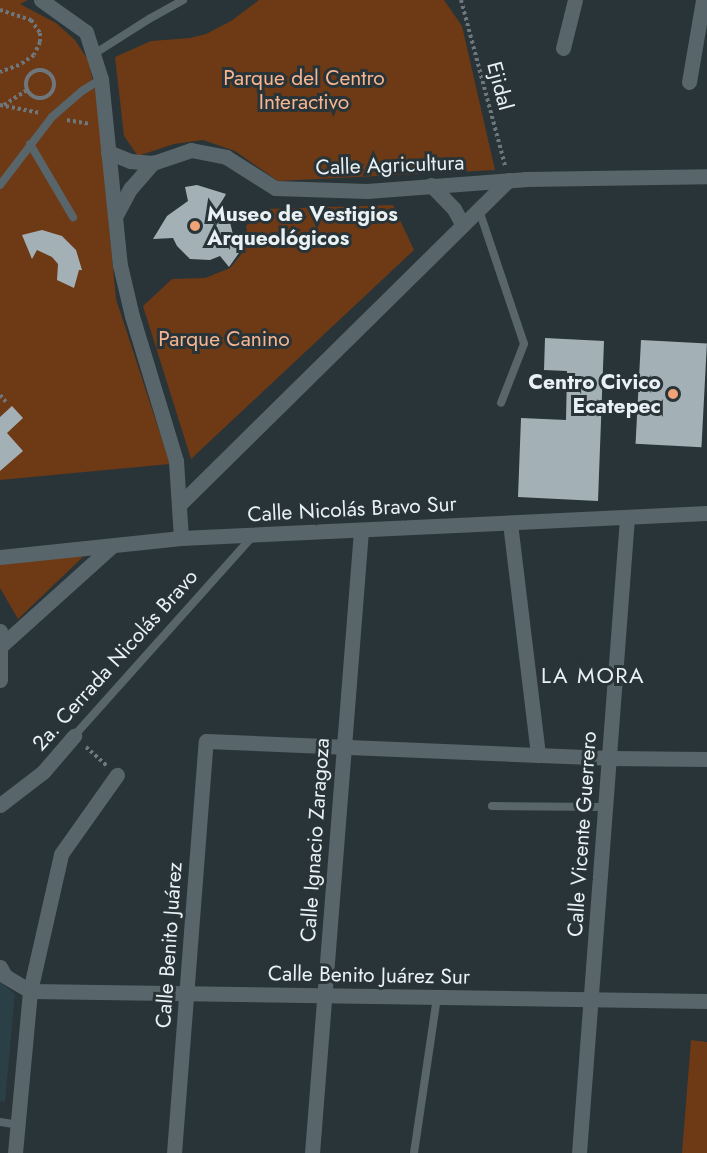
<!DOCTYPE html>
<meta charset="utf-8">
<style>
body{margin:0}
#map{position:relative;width:707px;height:1153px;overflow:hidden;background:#283438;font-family:Jost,sans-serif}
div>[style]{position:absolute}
.built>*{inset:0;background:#2b3f46}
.green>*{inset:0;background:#6e3915}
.building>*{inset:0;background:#a3b1b7;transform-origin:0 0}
.path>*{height:4px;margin-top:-2px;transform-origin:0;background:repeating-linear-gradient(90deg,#6e787c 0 3px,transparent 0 6px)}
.path>.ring{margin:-2px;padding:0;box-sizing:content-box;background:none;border:4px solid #6e787c;border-radius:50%}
.service>*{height:8px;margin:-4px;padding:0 4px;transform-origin:4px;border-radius:4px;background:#58656a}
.minor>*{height:15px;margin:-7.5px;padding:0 7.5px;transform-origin:7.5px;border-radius:7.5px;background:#58656a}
.dots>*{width:16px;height:16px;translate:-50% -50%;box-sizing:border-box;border:3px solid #283438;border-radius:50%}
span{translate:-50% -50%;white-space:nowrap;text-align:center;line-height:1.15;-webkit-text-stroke:6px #283438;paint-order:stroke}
.park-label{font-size:21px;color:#f6b692}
.street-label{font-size:21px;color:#e9f1f4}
.poi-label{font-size:21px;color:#e9f1f4;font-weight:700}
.left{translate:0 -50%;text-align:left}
.right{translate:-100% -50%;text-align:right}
.neighbourhood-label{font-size:22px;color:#e9f1f4;letter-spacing:1.5px}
</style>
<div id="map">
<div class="built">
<div style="clip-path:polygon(0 982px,15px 994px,5px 1102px,0 1101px)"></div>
</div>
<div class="green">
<div style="clip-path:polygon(0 0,28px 0,20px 4px,56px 23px,75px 40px,88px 60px,97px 99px,116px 299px,170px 464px,0 480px)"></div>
<div style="clip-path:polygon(259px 0,444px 0,462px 26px,495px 170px,278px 181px,235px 151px,203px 140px,174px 144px,138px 156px,124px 136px,115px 57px,151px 41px,190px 38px,206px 34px,231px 21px)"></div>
<div style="clip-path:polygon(393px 205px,414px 250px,191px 459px,143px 306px,172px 279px,205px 278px,230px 268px,244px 251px,248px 240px,246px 225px,260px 220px,264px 209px)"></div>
<div style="clip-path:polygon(84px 556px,18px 619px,0 588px,0 563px)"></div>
<div style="clip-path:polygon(691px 1040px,707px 1042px,707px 1153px,682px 1153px)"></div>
</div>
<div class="building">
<div style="clip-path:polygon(197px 185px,226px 194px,219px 207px,230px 222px,234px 239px,246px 243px,229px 267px,220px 256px,210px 260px,190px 259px,177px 246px,173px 238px,153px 239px,167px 216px,188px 201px,185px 187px)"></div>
<div style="clip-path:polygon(42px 230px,62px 236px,76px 250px,82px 270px,79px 270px,74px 288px,57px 280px,58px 264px,52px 257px,37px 250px,32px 259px,22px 235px)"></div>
<div style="clip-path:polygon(545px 338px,604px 341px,598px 501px,518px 497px,521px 418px,566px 420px,567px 371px,544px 370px)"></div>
<div style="left:641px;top:340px;width:66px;height:104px;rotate:3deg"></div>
<div style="clip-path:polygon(12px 406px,23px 418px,7px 433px,23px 451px,0 471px,0 417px)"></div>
</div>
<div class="path">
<div style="left:461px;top:0;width:171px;rotate:75.1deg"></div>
<div style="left:0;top:10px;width:33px;rotate:18deg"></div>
<div style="left:31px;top:20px;width:16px;rotate:55deg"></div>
<div style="left:40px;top:33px;width:9px;rotate:90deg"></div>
<div style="left:40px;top:42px;width:14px;rotate:115deg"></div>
<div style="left:34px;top:55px;width:18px;rotate:146deg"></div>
<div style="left:19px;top:65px;width:20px;rotate:160deg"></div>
<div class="ring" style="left:26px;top:70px;width:24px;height:24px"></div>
<div style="left:0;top:105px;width:41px;rotate:11.3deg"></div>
<div style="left:4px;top:105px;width:27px;rotate:-33deg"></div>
<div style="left:67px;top:120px;width:22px;rotate:10deg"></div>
<div style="left:0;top:395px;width:9px;rotate:49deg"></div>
<div style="left:86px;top:747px;width:28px;rotate:42deg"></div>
</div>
<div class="service">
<div style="left:94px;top:54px;width:65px;rotate:-32.5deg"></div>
<div style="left:149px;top:19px;width:39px;rotate:-29deg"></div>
<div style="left:30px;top:144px;width:85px;rotate:59.5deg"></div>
<div style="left:0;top:185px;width:86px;rotate:-52.6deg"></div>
<div style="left:52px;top:117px;width:40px;rotate:-41deg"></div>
<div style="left:82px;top:91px;width:22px;rotate:-32deg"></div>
<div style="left:479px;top:210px;width:141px;rotate:71.4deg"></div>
<div style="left:524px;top:344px;width:63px;rotate:111.3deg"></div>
<div style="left:74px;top:736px;width:268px;rotate:-48.2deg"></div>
<div style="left:492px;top:806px;width:113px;rotate:0.5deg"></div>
<div style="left:0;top:1122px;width:18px;rotate:9deg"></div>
<div style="left:414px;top:1153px;width:157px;rotate:-81.6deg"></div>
</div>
<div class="minor">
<div style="left:41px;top:0;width:55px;rotate:35.4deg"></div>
<div style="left:86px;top:32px;width:49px;rotate:72.3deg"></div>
<div style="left:101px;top:79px;width:187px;rotate:84.2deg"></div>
<div style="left:120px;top:265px;width:52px;rotate:76.8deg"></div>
<div style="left:132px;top:316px;width:152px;rotate:73.1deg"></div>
<div style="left:176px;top:461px;width:77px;rotate:86.3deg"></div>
<div style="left:563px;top:48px;width:49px;rotate:-76deg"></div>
<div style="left:689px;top:82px;width:83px;rotate:-80.3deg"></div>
<div style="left:108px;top:152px;width:24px;rotate:22deg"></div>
<div style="left:130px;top:161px;width:23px;rotate:5deg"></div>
<div style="left:431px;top:185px;width:33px;rotate:46deg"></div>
<div style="left:454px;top:209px;width:18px;rotate:61deg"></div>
<div style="left:115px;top:217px;width:32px;rotate:-62deg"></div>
<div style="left:130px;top:189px;width:35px;rotate:-49deg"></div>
<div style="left:153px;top:163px;width:40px;rotate:-18.9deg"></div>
<div style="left:191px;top:150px;width:36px;rotate:11deg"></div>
<div style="left:226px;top:157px;width:58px;rotate:32.3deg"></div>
<div style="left:275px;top:188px;width:92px;rotate:1.9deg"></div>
<div style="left:367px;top:191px;width:158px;rotate:-4.3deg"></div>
<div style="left:525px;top:179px;width:182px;rotate:-0.9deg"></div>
<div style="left:179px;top:505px;width:463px;rotate:-44.6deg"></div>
<div style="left:510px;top:523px;width:234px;rotate:83.1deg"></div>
<div style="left:0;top:557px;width:182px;rotate:-6deg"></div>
<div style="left:181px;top:538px;width:527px;rotate:-2.72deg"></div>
<div style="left:0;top:631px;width:49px;rotate:90deg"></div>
<div style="left:2px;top:645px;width:148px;rotate:-42deg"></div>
<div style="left:0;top:805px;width:54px;rotate:-37.5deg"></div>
<div style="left:43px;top:772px;width:48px;rotate:-49.3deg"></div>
<div style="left:0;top:967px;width:10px;rotate:61deg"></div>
<div style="left:5px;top:976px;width:29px;rotate:31deg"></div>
<div style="left:30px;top:991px;width:677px;rotate:0.85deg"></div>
<div style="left:15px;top:1153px;width:163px;rotate:-84.7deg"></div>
<div style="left:30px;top:991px;width:140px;rotate:-77.2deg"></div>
<div style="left:61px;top:854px;width:97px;rotate:-54.7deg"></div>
<div style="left:174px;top:1153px;width:413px;rotate:-85.6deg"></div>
<div style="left:206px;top:741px;width:403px;rotate:2.4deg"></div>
<div style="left:609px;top:758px;width:98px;rotate:0.6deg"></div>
<div style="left:312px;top:1153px;width:625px;rotate:-85.5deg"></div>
<div style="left:579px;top:1153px;width:637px;rotate:-85.68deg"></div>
</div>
<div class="dots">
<div style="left:195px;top:226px;background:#efa377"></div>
<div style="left:673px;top:394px;background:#efa377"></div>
</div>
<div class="park-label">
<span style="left:304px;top:90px">Parque del Centro<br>Interactivo</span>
<span style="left:224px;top:339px">Parque Canino</span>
</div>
<div class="street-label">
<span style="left:500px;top:86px;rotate:75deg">Ejidal</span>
<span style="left:390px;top:165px;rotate:-2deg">Calle Agricultura</span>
<span style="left:352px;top:509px;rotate:-3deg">Calle Nicolás Bravo Sur</span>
<span style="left:115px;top:660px;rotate:-48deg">2a. Cerrada Nicolás Bravo</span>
<span style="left:582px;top:834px;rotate:-86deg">Calle Vicente Guerrero</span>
<span style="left:315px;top:840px;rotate:-86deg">Calle Ignacio Zaragoza</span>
<span style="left:169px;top:945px;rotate:-86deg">Calle Benito Juárez</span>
<span style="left:369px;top:975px;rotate:1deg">Calle Benito Juárez Sur</span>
</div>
<div class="poi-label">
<span class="left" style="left:207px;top:226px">Museo de Vestigios<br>Arqueológicos</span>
<span class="right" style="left:661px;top:394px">Centro Civico<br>Ecatepec</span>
</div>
<div class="neighbourhood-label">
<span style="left:593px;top:676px">LA MORA</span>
</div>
</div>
